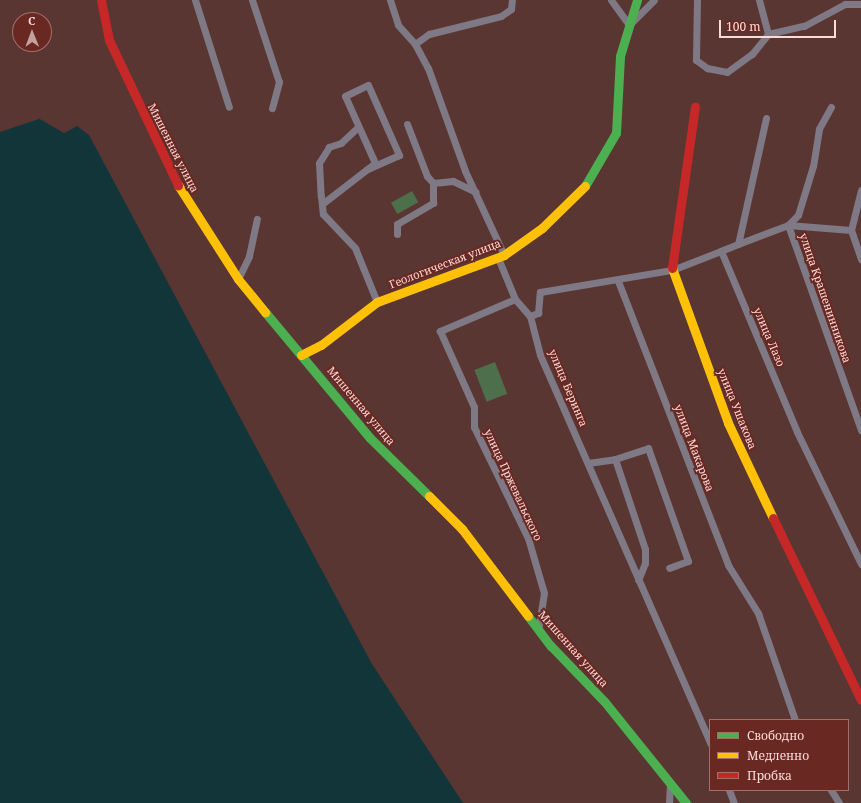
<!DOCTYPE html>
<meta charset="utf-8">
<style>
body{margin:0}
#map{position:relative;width:861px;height:803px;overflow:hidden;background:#5a3633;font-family:"Noto Serif",serif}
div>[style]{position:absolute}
.green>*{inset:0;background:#4d6f4c;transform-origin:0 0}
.water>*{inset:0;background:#123539}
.pier>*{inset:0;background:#5a3633}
.street>*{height:7px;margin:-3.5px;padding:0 3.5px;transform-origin:3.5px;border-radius:3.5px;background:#7e7985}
.fast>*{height:9px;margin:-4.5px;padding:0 4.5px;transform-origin:4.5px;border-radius:4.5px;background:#4caf50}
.slow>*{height:9px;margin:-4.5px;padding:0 4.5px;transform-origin:4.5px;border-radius:4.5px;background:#ffc107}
.jam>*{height:9px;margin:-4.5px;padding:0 4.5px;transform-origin:4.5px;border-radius:4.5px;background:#c62828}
span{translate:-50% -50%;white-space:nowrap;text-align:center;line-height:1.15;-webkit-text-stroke:4px #6a2823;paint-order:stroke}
.street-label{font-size:11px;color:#fcdad6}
.legend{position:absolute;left:709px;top:719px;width:140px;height:72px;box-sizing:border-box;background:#6a2823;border:1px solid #a46f6b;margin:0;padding:5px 7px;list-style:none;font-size:12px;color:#fcdad6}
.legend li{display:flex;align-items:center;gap:8px;height:20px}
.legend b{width:20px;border:1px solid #a46f6b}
.north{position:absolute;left:12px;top:12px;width:40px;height:40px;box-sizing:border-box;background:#6a2823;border:1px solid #a46f6b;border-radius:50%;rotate:359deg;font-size:11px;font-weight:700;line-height:16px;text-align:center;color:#fcdad6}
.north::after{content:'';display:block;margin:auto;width:14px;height:18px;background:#c3a19d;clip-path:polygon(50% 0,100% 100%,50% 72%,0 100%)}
.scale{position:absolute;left:719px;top:20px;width:117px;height:18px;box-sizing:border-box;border:2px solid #fcdad6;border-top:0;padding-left:5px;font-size:12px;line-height:14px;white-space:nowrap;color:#fcdad6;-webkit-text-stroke:3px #6a2823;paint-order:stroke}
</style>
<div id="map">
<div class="green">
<div style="left:412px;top:191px;width:13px;height:24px;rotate:61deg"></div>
<div style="left:495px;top:362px;width:34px;height:22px;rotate:69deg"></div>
</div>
<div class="water">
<div style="clip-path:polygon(42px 118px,64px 133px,77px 126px,89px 135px,372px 664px,463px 803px,0 803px,0 132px)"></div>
</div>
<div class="pier">
<div style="clip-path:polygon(38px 116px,43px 117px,65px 131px,77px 126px,64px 133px,38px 118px,0 132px)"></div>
</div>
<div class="street">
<div style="left:195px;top:0;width:112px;rotate:72.4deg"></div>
<div style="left:252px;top:0;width:86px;rotate:71.8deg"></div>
<div style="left:279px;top:82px;width:27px;rotate:105deg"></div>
<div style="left:390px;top:0;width:26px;rotate:72deg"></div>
<div style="left:398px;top:25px;width:25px;rotate:48deg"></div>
<div style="left:415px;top:44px;width:17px;rotate:-36deg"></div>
<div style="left:429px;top:34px;width:74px;rotate:-14deg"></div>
<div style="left:501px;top:16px;width:12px;rotate:-35deg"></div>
<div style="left:511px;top:9px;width:9px;rotate:-84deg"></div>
<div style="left:611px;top:0;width:31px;rotate:54deg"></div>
<div style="left:629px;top:25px;width:35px;rotate:-45deg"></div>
<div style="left:697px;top:0;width:60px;rotate:91deg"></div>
<div style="left:696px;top:60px;width:14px;rotate:36deg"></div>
<div style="left:707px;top:68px;width:20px;rotate:11deg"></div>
<div style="left:727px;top:72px;width:31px;rotate:-36deg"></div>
<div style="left:752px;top:54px;width:26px;rotate:-51deg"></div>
<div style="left:768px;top:34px;width:37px;rotate:-13deg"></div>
<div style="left:804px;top:26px;width:47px;rotate:-28.2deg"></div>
<div style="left:845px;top:4px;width:16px"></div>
<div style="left:759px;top:0;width:35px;rotate:75deg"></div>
<div style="left:415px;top:44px;width:27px;rotate:62deg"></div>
<div style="left:428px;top:68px;width:109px;rotate:70.2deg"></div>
<div style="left:465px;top:171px;width:93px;rotate:65.1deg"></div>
<div style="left:831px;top:107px;width:25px;rotate:119deg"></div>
<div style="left:819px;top:129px;width:37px;rotate:99deg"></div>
<div style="left:813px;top:166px;width:51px;rotate:107deg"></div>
<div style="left:798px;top:215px;width:14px;rotate:135deg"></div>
<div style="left:788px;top:225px;width:218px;rotate:70.4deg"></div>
<div style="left:766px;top:118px;width:129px;rotate:102.5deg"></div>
<div style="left:738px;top:244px;width:18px;rotate:158deg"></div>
<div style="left:721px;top:251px;width:196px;rotate:67.2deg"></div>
<div style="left:797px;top:432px;width:147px;rotate:64.1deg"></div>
<div style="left:407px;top:124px;width:56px;rotate:69deg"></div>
<div style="left:427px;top:176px;width:9px;rotate:49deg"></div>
<div style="left:433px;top:183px;width:20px;rotate:-6deg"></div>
<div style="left:453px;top:181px;width:25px;rotate:26deg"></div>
<div style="left:358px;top:127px;width:23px;rotate:137deg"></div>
<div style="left:341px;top:143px;width:13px;rotate:162deg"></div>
<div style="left:329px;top:147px;width:19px;rotate:122deg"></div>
<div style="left:319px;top:163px;width:33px;rotate:87deg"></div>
<div style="left:321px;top:196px;width:18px;rotate:84deg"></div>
<div style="left:323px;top:214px;width:47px;rotate:46.7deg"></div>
<div style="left:355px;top:248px;width:58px;rotate:67.8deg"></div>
<div style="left:861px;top:190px;width:41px;rotate:104deg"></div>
<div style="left:851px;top:230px;width:31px;rotate:71deg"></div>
<div style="left:322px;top:204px;width:67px;rotate:-37.7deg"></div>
<div style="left:375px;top:163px;width:73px;rotate:-114.1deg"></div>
<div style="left:345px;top:96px;width:25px;rotate:-26deg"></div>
<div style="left:368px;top:85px;width:77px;rotate:66.1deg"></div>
<div style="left:399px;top:155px;width:35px;rotate:156deg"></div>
<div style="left:397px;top:234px;width:10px;rotate:-90deg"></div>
<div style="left:397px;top:224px;width:42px;rotate:-30.3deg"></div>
<div style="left:433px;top:203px;width:20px;rotate:-90deg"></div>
<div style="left:738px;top:244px;width:53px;rotate:-20.8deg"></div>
<div style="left:788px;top:225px;width:63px;rotate:4.5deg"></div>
<div style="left:498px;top:258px;width:44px;rotate:67.5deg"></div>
<div style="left:515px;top:299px;width:23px;rotate:49deg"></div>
<div style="left:530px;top:316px;width:40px;rotate:75.6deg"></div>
<div style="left:540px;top:355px;width:424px;rotate:66.3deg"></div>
<div style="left:238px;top:279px;width:25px;rotate:-64deg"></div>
<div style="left:249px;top:256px;width:38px;rotate:-78deg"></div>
<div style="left:618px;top:281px;width:305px;rotate:68.8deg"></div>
<div style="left:728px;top:565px;width:57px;rotate:58deg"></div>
<div style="left:758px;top:613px;width:113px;rotate:70.9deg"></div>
<div style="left:515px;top:299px;width:82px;rotate:156.9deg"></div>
<div style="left:440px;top:331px;width:83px;rotate:65.9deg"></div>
<div style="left:474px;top:407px;width:20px;rotate:90deg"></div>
<div style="left:474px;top:427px;width:123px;rotate:64.1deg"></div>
<div style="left:528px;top:538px;width:57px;rotate:73.8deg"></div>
<div style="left:544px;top:593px;width:37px;rotate:99deg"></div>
<div style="left:530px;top:316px;width:9px;rotate:-21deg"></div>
<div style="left:538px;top:313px;width:21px;rotate:-85deg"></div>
<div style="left:540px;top:292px;width:134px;rotate:-9.5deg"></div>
<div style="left:672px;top:270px;width:53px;rotate:-21.2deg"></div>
<div style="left:615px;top:459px;width:35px;rotate:-18deg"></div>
<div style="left:648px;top:448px;width:120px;rotate:70.5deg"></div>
<div style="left:688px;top:561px;width:20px;rotate:160deg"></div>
<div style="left:588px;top:463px;width:27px;rotate:-8deg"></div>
<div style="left:615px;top:459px;width:95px;rotate:71.6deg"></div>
<div style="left:645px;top:549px;width:14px;rotate:90deg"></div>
<div style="left:645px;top:563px;width:18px;rotate:112deg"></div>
<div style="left:729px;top:790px;width:14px;rotate:69deg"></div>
<div style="left:831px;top:790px;width:15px;rotate:58deg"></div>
<div style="left:669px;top:803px;width:18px;rotate:-87deg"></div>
</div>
<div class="fast">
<div style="left:585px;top:186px;width:61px;rotate:-59.7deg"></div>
<div style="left:616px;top:133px;width:77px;rotate:-87deg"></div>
<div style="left:620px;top:56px;width:59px;rotate:-73.1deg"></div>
<div style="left:265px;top:312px;width:164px;rotate:50.2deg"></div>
<div style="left:370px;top:438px;width:83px;rotate:44.5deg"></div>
<div style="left:528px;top:616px;width:38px;rotate:53deg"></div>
<div style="left:551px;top:646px;width:76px;rotate:46.1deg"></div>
<div style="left:604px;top:701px;width:131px;rotate:51.2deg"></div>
</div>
<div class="slow">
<div style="left:178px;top:185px;width:112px;rotate:57.4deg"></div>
<div style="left:238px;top:279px;width:43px;rotate:50.7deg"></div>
<div style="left:672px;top:268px;width:165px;rotate:70.1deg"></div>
<div style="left:728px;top:423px;width:105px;rotate:64.7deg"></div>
<div style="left:301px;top:355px;width:22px;rotate:-27deg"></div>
<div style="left:321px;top:345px;width:71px;rotate:-37.5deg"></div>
<div style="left:377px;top:302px;width:135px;rotate:-20.3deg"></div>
<div style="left:504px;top:255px;width:47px;rotate:-35.4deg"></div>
<div style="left:542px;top:228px;width:60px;rotate:-44.3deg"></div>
<div style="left:429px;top:496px;width:47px;rotate:45deg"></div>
<div style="left:462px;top:529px;width:109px;rotate:52.8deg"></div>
</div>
<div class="jam">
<div style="left:101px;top:0;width:41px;rotate:78.7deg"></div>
<div style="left:109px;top:40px;width:161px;rotate:64.6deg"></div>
<div style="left:672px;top:268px;width:163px;rotate:-81.9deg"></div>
<div style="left:773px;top:518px;width:202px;rotate:64.2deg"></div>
</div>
<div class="street-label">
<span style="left:173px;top:148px;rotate:63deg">Мишенная улица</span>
<span style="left:445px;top:264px;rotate:-21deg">Геологическая улица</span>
<span style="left:825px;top:298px;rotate:71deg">улица Крашенинникова</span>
<span style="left:769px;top:337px;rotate:67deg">улица Лазо</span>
<span style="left:568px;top:388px;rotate:67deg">улица Беринга</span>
<span style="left:361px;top:406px;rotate:50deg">Мишенная улица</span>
<span style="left:737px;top:409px;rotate:68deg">улица Ушакова</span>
<span style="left:694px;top:448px;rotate:69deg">улица Макарова</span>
<span style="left:513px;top:485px;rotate:65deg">улица Пржевальского</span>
<span style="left:573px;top:649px;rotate:48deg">Мишенная улица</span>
</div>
<ul class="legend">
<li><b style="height:5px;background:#4caf50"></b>Свободно</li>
<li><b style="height:5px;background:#ffc107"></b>Медленно</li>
<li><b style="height:5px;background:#c62828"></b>Пробка</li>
</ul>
<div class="north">С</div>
<div class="scale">100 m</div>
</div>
